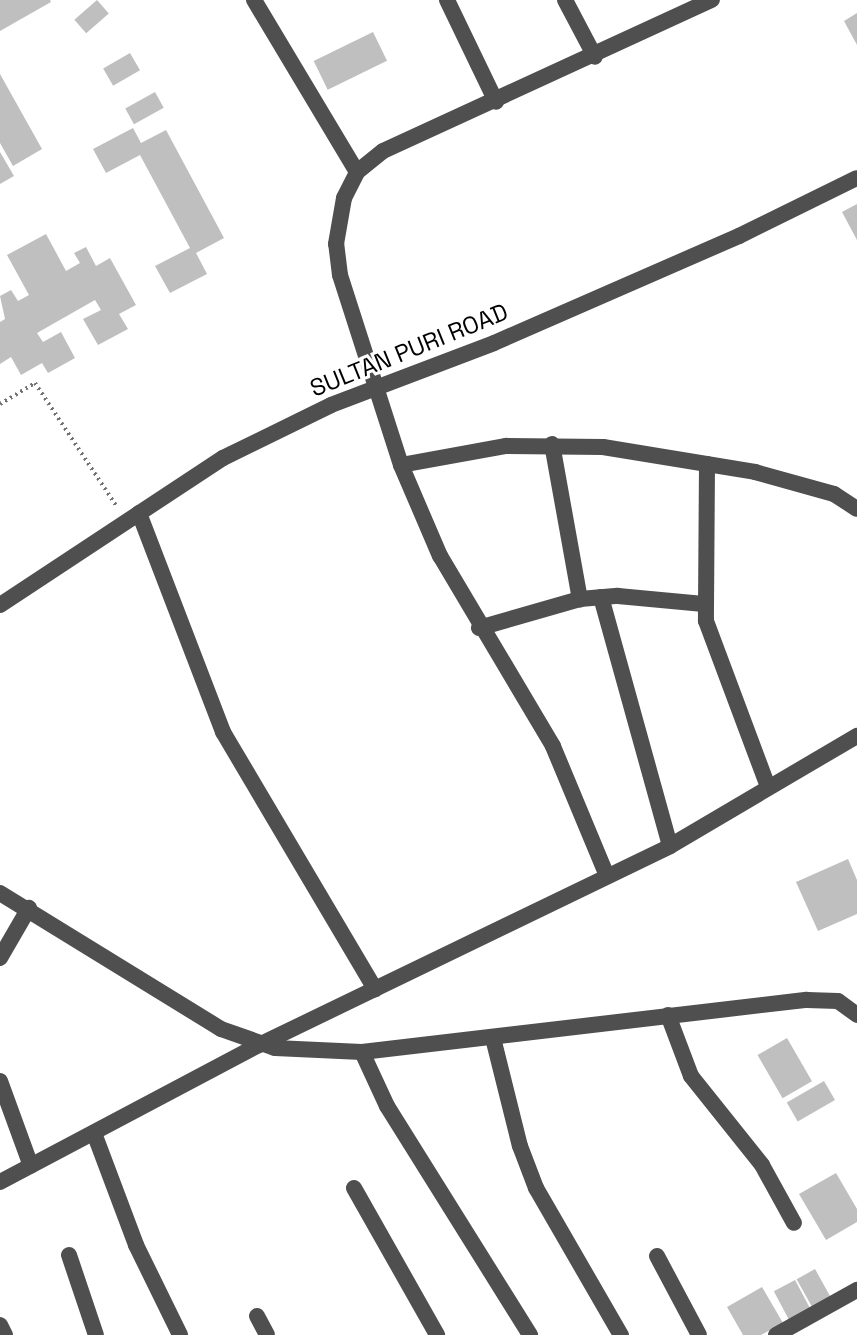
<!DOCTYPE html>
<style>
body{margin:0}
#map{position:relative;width:857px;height:1335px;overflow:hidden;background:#fff;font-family:"Space Grotesk",sans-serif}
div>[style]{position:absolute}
.building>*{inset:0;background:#bfbfbf;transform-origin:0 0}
.path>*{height:4px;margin-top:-2px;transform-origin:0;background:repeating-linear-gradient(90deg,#717171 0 2px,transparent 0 6px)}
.minor>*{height:16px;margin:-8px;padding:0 8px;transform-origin:8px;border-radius:8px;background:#4f4f4f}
span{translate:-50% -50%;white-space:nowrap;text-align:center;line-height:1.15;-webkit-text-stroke:6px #fff;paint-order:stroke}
.street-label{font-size:24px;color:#000}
</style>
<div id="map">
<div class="building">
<div style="clip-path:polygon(0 0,50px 0,51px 2px,0 31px)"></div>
<div style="left:97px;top:0;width:18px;height:30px;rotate:49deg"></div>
<div style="clip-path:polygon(857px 13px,857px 45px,844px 21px)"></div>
<div style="left:373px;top:32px;width:32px;height:66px;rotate:64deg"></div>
<div style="left:130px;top:53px;width:20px;height:31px;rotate:60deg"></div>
<div style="clip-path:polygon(0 74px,42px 149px,13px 166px,0 143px)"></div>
<div style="left:155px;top:92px;width:18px;height:34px;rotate:61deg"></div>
<div style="clip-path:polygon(133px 128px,141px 143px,166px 130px,224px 238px,196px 253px,207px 274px,170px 293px,155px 266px,190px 248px,140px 155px,106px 173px,93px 149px)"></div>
<div style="clip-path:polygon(0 152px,14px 176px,0 184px)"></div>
<div style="clip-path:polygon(857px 204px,857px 240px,842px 212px)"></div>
<div style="clip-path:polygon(46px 234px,66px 271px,80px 263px,74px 253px,86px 247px,96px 266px,110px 258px,136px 305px,119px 314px,128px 329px,98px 345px,83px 319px,101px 310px,95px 300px,37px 333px,43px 342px,61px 332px,75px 358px,48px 373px,42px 363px,21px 375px,11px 357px,0 364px,0 322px,5px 319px,0 296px,11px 290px,18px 301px,29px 295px,7px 255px)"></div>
<div style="clip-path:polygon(848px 859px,857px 880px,857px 914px,818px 931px,796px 882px)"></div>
<div style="left:787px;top:1038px;width:50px;height:34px;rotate:60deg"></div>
<div style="left:824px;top:1081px;width:22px;height:43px;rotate:60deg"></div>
<div style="clip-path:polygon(836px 1173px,857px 1209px,857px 1222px,826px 1240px,799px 1194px)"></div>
<div style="left:815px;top:1269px;width:33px;height:21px;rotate:61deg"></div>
<div style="left:795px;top:1280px;width:34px;height:24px;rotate:62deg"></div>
<div style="clip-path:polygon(762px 1287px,783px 1323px,761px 1335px,743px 1335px,727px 1307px)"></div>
</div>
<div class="path">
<div style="left:0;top:404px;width:41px;rotate:-31deg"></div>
<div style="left:35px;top:383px;width:149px;rotate:56.5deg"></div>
</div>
<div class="minor">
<div style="left:254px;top:0;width:200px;rotate:59.1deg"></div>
<div style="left:447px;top:0;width:113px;rotate:64.3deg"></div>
<div style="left:565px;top:0;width:64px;rotate:62.2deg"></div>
<div style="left:552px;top:444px;width:158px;rotate:79.8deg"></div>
<div style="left:707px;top:464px;width:157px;rotate:90.4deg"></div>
<div style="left:706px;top:621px;width:177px;rotate:69.5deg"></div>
<div style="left:401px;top:465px;width:107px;rotate:-10.3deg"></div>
<div style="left:506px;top:446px;width:97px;rotate:0.6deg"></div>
<div style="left:603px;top:447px;width:154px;rotate:9.3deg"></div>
<div style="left:755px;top:472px;width:82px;rotate:15.6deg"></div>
<div style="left:834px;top:494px;width:27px;rotate:33deg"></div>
<div style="left:139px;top:513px;width:235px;rotate:69deg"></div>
<div style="left:223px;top:732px;width:299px;rotate:59.4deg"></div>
<div style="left:601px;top:597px;width:258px;rotate:74.5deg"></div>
<div style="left:0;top:605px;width:267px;rotate:-33.4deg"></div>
<div style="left:223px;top:458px;width:120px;rotate:-26.1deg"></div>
<div style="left:331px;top:405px;width:174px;rotate:-20.8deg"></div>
<div style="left:494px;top:343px;width:267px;rotate:-23.6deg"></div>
<div style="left:739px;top:236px;width:131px;rotate:-26.2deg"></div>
<div style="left:479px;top:628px;width:105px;rotate:-16deg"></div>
<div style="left:580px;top:599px;width:38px;rotate:-5deg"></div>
<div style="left:618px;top:596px;width:86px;rotate:5.3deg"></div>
<div style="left:607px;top:876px;width:141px;rotate:-112.6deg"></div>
<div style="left:553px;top:746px;width:221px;rotate:-120.7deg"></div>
<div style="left:440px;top:556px;width:99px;rotate:-113.2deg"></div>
<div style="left:401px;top:465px;width:200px;rotate:-107.8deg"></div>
<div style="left:340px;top:275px;width:31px;rotate:-97deg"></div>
<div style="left:336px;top:244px;width:47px;rotate:-80.1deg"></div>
<div style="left:344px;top:198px;width:29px;rotate:-63deg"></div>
<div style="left:357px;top:172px;width:33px;rotate:-39deg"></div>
<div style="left:383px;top:151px;width:362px;rotate:-24.7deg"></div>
<div style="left:0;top:893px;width:259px;rotate:31.6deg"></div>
<div style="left:221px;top:1029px;width:57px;rotate:19.4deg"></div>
<div style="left:275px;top:1048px;width:87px;rotate:2.6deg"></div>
<div style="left:362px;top:1052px;width:448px;rotate:-6.7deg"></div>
<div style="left:807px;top:1000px;width:31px;rotate:2deg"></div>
<div style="left:838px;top:1001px;width:24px;rotate:36deg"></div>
<div style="left:0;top:958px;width:58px;rotate:-59.9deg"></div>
<div style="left:668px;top:1015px;width:65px;rotate:69.3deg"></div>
<div style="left:691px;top:1076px;width:114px;rotate:51.4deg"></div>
<div style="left:762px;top:1165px;width:66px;rotate:61.1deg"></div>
<div style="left:493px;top:1038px;width:111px;rotate:76deg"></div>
<div style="left:520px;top:1146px;width:45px;rotate:69.1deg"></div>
<div style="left:536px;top:1188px;width:170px;rotate:60deg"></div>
<div style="left:362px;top:1052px;width:60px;rotate:65.2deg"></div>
<div style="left:387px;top:1106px;width:270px;rotate:58deg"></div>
<div style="left:0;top:1081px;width:90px;rotate:70deg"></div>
<div style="left:94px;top:1133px;width:120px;rotate:69.4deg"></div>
<div style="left:136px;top:1245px;width:100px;rotate:63.9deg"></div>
<div style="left:0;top:1182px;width:293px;rotate:-27.9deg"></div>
<div style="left:259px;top:1045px;width:457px;rotate:-25.8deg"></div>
<div style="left:670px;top:846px;width:217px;rotate:-30.5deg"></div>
<div style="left:354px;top:1188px;width:169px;rotate:60.5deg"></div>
<div style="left:69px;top:1255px;width:84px;rotate:71.4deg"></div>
<div style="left:657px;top:1256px;width:89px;rotate:62deg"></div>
<div style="left:257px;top:1316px;width:21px;rotate:62deg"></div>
<div style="left:0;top:1325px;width:11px;rotate:63deg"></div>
<div style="left:776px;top:1335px;width:93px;rotate:-29.1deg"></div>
</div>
<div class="street-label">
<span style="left:409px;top:350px;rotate:-22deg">SULTAN PURI ROAD</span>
</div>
</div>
